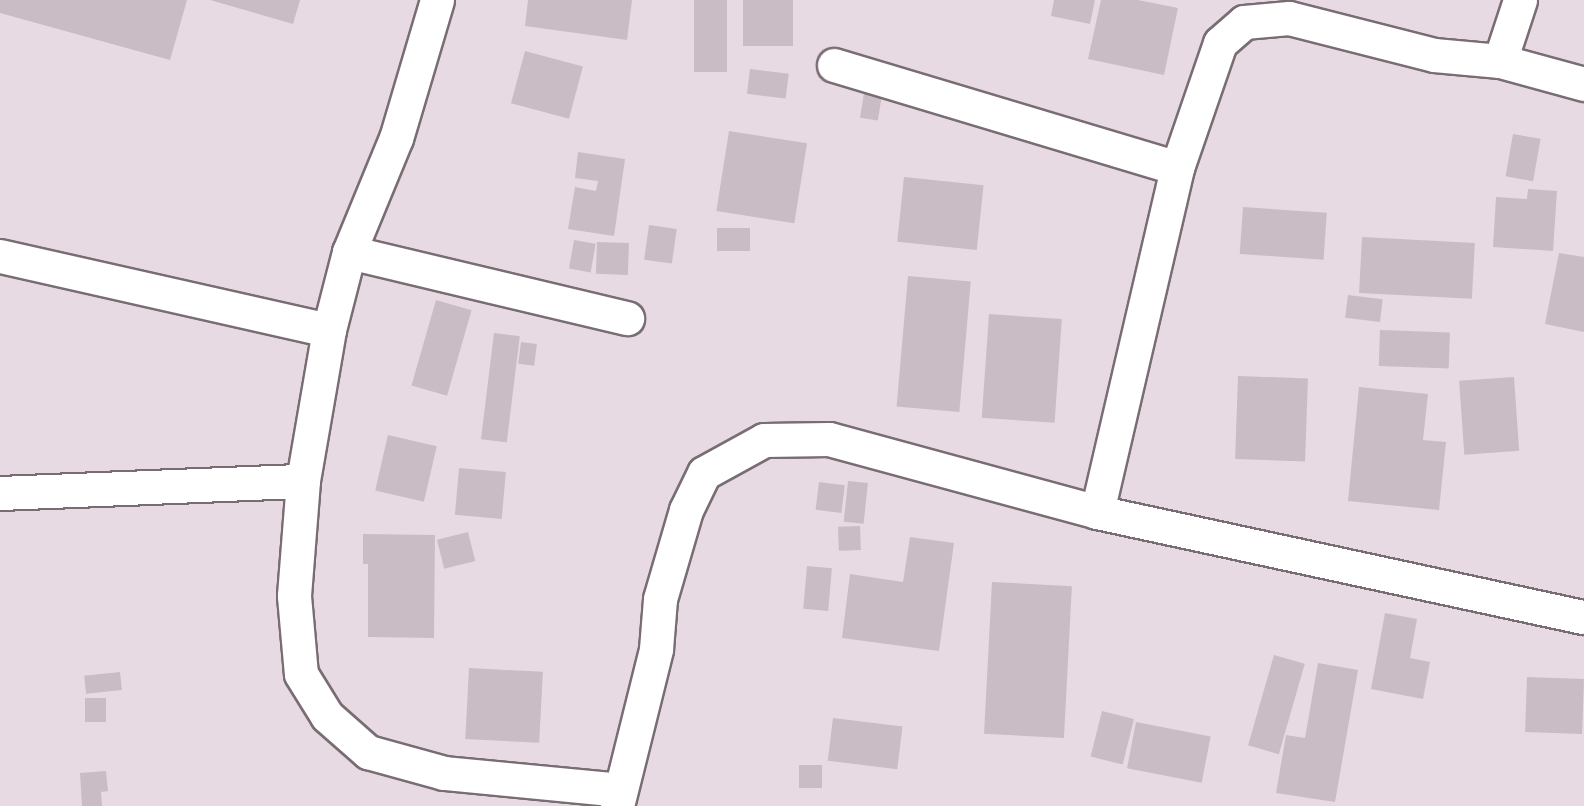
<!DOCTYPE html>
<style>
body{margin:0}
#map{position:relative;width:1584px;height:806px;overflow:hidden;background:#e8dae2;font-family:"Noto Sans",sans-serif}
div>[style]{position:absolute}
.building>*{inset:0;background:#cabcc4;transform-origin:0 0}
.roads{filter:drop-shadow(2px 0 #796d74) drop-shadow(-2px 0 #796d74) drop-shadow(0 2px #796d74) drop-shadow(0 -2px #796d74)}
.minor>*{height:33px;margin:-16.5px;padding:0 16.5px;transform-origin:16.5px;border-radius:16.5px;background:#fff}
span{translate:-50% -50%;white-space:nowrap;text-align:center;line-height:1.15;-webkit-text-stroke:4.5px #e8dae2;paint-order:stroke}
</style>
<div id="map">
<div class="building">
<div style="clip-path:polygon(0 0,187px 0,170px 60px,0 13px)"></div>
<div style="clip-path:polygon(210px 0,300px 0,293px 24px)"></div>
<div style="clip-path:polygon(528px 0,632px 0,627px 40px,525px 26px)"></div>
<div style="left:694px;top:0;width:33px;height:72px"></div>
<div style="left:743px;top:0;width:50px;height:46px"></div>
<div style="clip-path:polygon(1054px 0,1095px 0,1090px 24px,1051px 16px)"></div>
<div style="clip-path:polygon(1101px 0,1138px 0,1178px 8px,1164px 75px,1088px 59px)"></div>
<div style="left:525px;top:51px;width:60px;height:54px;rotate:15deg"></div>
<div style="left:750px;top:69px;width:39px;height:25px;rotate:7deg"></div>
<div style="left:864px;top:93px;width:18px;height:25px;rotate:9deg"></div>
<div style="left:729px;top:131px;width:79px;height:81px;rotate:9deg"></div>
<div style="left:1513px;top:134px;width:28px;height:43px;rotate:10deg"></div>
<div style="clip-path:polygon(578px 152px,625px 159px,614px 236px,568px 229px,575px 187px,596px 191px,598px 181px,575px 178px)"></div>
<div style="left:904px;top:177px;width:80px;height:65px;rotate:6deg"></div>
<div style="clip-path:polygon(1528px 189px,1557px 191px,1553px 251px,1493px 247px,1496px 197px,1527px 199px)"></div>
<div style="left:1243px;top:207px;width:84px;height:47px;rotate:4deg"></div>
<div style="left:649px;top:225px;width:28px;height:35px;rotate:8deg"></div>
<div style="left:717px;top:228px;width:33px;height:23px"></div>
<div style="left:1362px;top:237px;width:113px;height:56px;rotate:3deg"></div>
<div style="left:574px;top:240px;width:22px;height:29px;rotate:10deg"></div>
<div style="left:629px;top:243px;width:32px;height:32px;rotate:92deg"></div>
<div style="clip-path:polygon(1559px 253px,1584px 257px,1584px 332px,1545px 324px)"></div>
<div style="left:908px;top:276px;width:63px;height:131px;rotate:5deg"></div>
<div style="left:1348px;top:295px;width:35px;height:23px;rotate:7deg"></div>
<div style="left:436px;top:300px;width:37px;height:89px;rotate:16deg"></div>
<div style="left:989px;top:314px;width:73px;height:104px;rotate:4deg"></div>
<div style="left:1380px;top:330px;width:70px;height:36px;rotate:2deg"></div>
<div style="left:494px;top:333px;width:26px;height:107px;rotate:7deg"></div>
<div style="left:521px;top:342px;width:16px;height:22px;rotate:7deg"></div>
<div style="left:1238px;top:376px;width:70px;height:83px;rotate:2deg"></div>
<div style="left:1514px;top:377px;width:74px;height:55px;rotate:86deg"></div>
<div style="clip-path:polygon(1359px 387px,1428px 394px,1423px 440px,1446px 442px,1439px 510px,1348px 501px)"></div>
<div style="left:388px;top:435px;width:50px;height:57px;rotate:13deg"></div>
<div style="left:459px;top:468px;width:47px;height:47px;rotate:5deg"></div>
<div style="left:848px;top:481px;width:20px;height:41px;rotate:6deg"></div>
<div style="left:819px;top:482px;width:26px;height:28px;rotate:7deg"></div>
<div style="left:860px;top:526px;width:24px;height:22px;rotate:88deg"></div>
<div style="left:468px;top:532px;width:30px;height:32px;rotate:76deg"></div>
<div style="clip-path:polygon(363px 534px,435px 535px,434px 638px,368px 637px,368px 564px,363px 564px)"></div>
<div style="clip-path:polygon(910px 537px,954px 543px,939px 651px,842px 638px,850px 574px,903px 582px)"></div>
<div style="left:807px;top:566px;width:25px;height:43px;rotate:5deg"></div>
<div style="left:992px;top:582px;width:80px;height:152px;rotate:3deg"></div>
<div style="clip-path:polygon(1385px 613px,1417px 619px,1410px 658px,1430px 662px,1423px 699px,1371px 689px)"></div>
<div style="left:1274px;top:655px;width:32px;height:94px;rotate:16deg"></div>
<div style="clip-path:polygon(1318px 663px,1358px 670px,1335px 802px,1276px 793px,1286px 735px,1305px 738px)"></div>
<div style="left:469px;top:668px;width:74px;height:71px;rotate:3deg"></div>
<div style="left:120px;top:672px;width:18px;height:36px;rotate:84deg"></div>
<div style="left:1527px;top:677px;width:57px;height:55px;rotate:2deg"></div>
<div style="left:85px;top:698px;width:21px;height:24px"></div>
<div style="left:1102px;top:711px;width:33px;height:47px;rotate:14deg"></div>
<div style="left:833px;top:718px;width:70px;height:43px;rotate:7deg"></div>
<div style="left:1136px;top:722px;width:76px;height:47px;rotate:11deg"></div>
<div style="left:799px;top:765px;width:23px;height:23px"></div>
<div style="clip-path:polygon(106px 771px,108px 791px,101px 792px,102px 806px,82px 806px,80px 773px)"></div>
</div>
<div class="roads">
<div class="minor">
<div style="left:437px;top:0;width:144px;rotate:106.5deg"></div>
<div style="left:396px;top:138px;width:123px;rotate:112.4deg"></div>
<div style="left:349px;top:252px;width:81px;rotate:104.4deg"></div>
<div style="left:329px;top:330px;width:153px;rotate:99.8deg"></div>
<div style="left:303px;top:481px;width:115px;rotate:94.5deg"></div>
<div style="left:294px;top:596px;width:78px;rotate:84.9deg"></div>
<div style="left:301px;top:674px;width:49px;rotate:58.2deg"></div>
<div style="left:327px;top:716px;width:55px;rotate:41.3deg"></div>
<div style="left:368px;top:752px;width:79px;rotate:15.4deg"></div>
<div style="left:444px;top:773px;width:177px;rotate:5.5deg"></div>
<div style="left:1500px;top:61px;width:87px;rotate:15.3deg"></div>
<div style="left:834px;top:65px;width:358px;rotate:16.7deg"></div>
<div style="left:349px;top:252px;width:286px;rotate:13.4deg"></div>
<div style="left:0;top:256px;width:337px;rotate:12.7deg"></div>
<div style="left:0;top:493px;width:303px;rotate:-2.3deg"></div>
<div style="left:1097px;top:512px;width:353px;rotate:-76.9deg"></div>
<div style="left:1177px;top:168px;width:132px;rotate:-71deg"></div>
<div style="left:1220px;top:43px;width:32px;rotate:-41deg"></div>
<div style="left:1244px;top:22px;width:45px;rotate:-5.1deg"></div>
<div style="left:1289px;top:18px;width:150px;rotate:14.3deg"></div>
<div style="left:1434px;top:55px;width:66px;rotate:5.2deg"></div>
<div style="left:1500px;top:61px;width:64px;rotate:-71.8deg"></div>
<div style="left:617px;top:806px;width:162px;rotate:-76deg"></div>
<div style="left:656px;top:649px;width:50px;rotate:-85.4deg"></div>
<div style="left:660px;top:599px;width:93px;rotate:-73.7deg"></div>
<div style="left:686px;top:510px;width:41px;rotate:-64.1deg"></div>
<div style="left:704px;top:473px;width:68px;rotate:-28.8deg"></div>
<div style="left:764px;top:440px;width:65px;rotate:-0.9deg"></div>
<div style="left:829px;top:439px;width:278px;rotate:15.2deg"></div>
<div style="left:1097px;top:512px;width:498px;rotate:12.2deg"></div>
</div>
</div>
</div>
